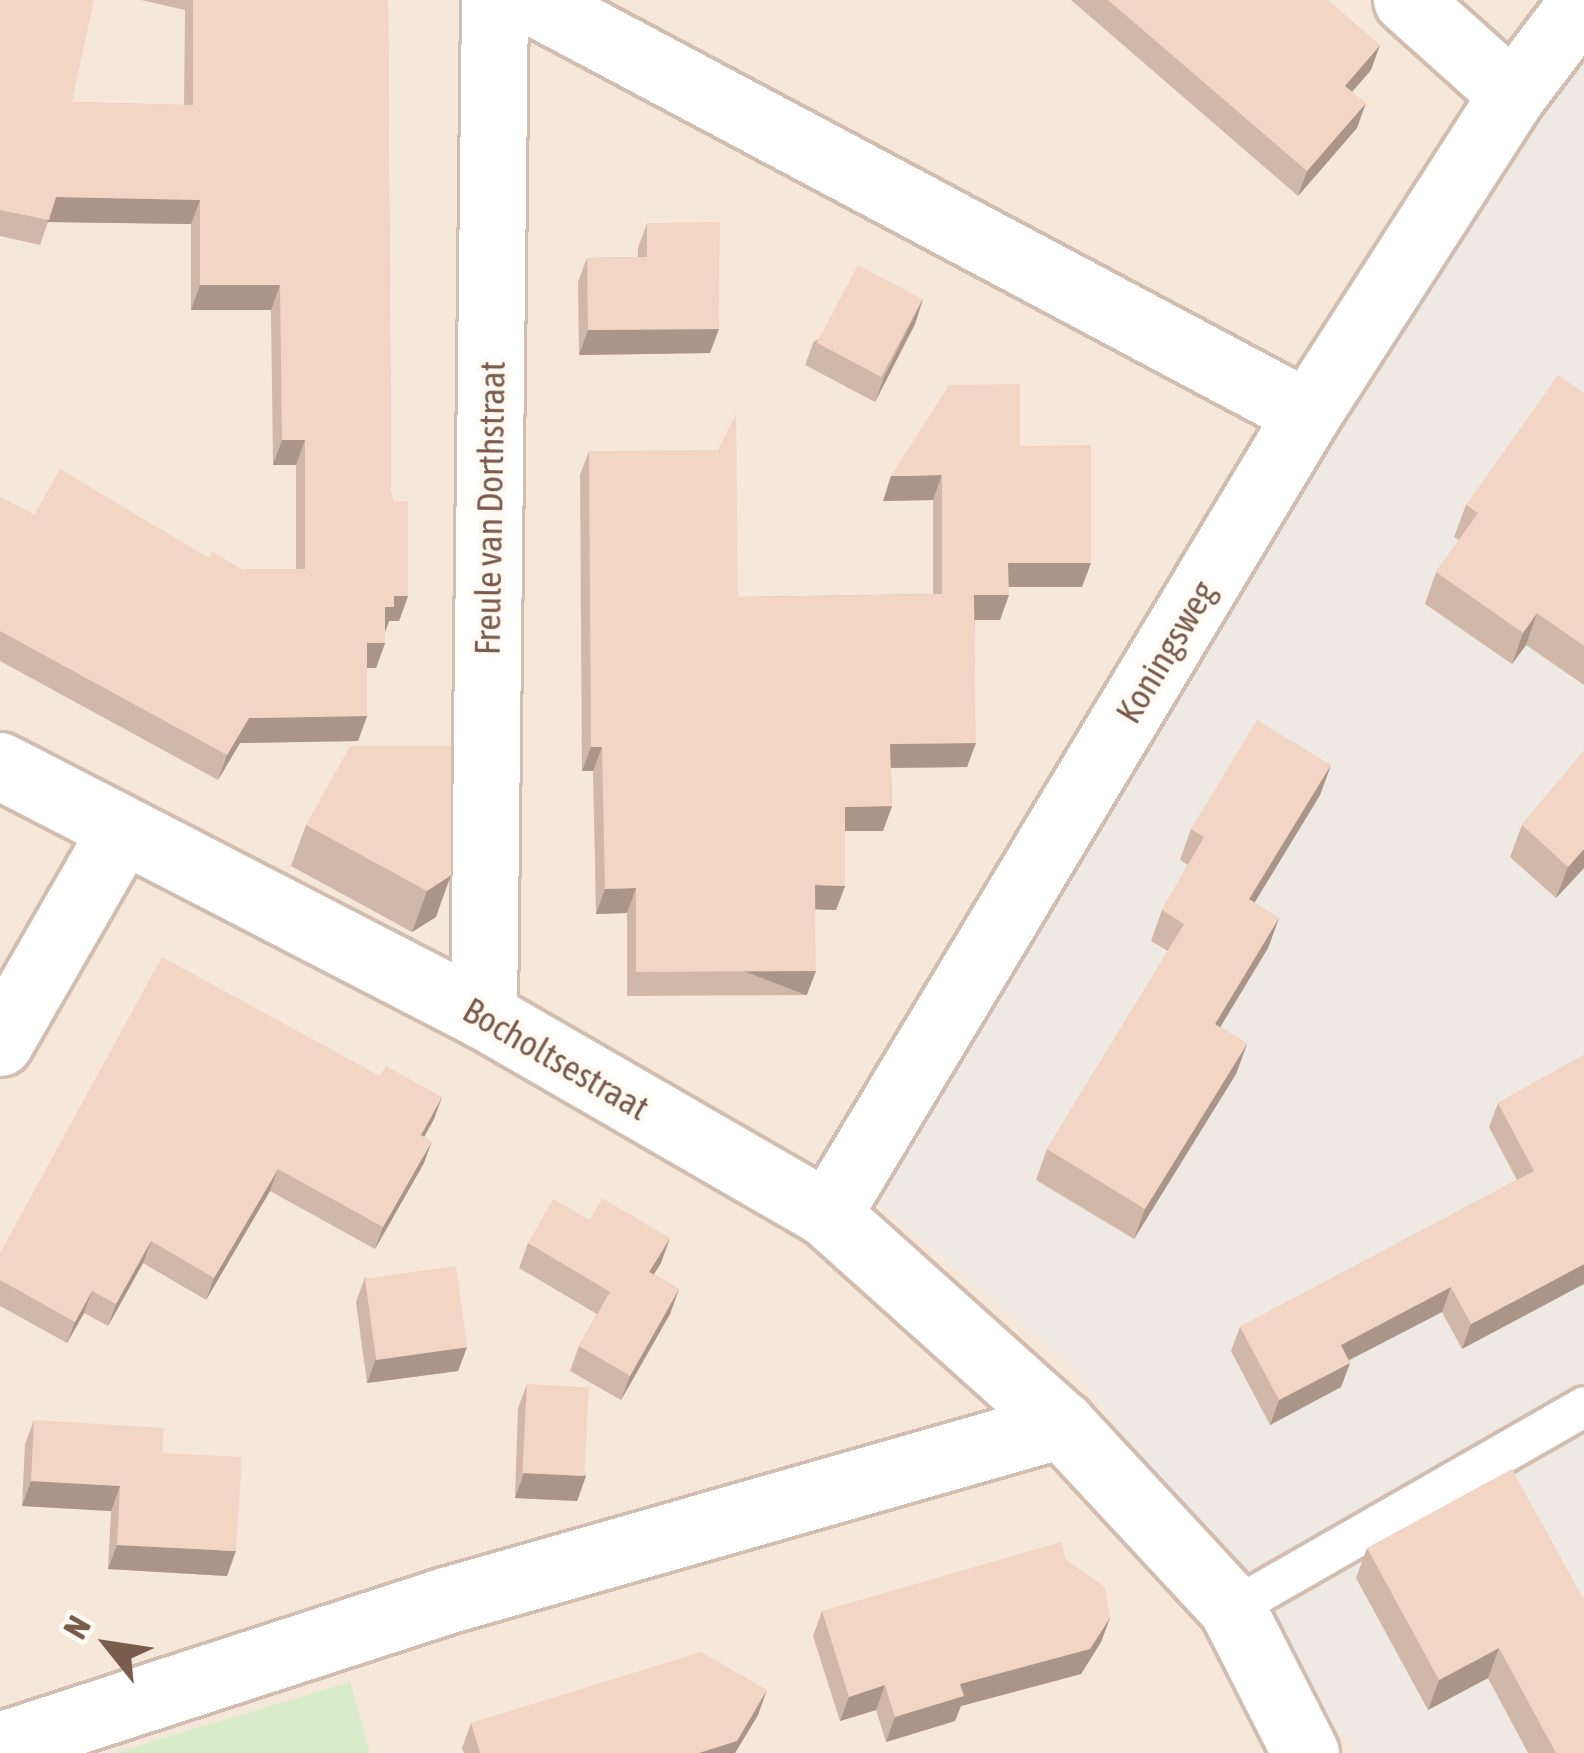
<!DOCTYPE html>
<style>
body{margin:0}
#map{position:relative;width:1584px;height:1753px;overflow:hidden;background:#fdf6ec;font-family:"Asap Condensed",sans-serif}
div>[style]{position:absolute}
.residential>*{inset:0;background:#f5e8da}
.industrial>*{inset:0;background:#efe9e4}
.green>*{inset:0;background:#d8ecc9}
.roads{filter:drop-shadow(3px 0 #d1beb0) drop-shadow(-3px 0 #d1beb0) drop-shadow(0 3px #d1beb0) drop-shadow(0 -3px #d1beb0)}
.lane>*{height:39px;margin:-19.5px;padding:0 19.5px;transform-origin:19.5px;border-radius:19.5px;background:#fff}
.street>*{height:66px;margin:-33px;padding:0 33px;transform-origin:33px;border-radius:33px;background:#fff}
.wall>*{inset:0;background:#d1b7a8}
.shaded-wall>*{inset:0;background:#aa9588;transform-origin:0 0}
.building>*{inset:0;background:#f3d5c3;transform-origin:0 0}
span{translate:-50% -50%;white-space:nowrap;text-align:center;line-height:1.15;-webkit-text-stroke:10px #fffaf3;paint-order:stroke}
.street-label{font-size:36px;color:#7a5c4d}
.north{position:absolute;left:48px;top:1585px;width:120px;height:120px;-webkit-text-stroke:9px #fffaf3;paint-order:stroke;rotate:300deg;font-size:33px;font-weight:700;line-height:48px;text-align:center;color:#7a5c4d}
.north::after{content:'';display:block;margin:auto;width:42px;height:54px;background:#7a5c4d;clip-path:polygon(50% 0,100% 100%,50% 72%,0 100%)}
</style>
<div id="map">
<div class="residential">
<div style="clip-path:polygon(0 0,1584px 0,1542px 109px,1339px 432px,878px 1204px,1071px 1364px,1357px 1753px,0 1753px)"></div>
</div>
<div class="industrial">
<div style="clip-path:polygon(1584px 54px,1584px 1753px,1357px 1753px,1071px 1364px,878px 1204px,1339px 432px)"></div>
</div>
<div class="green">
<div style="clip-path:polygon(350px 1682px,370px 1753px,114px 1753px)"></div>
</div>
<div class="roads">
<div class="lane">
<div style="left:1232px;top:1608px;width:406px;rotate:-29.8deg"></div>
</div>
<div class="street">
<div style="left:530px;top:0;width:881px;rotate:28.02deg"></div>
<div style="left:1407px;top:0;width:142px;rotate:41.9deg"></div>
<div style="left:0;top:766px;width:545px;rotate:27.32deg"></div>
<div style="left:484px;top:1016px;width:397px;rotate:30deg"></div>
<div style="left:828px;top:1215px;width:314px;rotate:41.9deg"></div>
<div style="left:1062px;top:1425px;width:250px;rotate:47.1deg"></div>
<div style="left:1232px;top:1608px;width:163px;rotate:63deg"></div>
<div style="left:484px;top:1016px;width:1016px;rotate:-89.38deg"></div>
<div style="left:0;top:1043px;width:245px;rotate:-60.1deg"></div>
<div style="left:828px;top:1215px;width:934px;rotate:-59.07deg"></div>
<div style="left:1308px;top:414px;width:379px;rotate:-57.3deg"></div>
<div style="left:1513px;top:95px;width:118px;rotate:-52.9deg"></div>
<div style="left:0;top:1746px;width:469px;rotate:-18deg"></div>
<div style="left:446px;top:1601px;width:641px;rotate:-15.95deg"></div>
</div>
</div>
<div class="wall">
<div style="clip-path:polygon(0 0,72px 102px,184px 105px,185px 10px,141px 0,388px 0,391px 492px,408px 596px,399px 621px,389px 621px,385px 632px,385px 643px,376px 668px,367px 668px,367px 716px,358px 741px,240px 743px,218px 780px,0 661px,0 497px,34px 515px,209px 558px,242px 569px,296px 569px,296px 465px,273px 465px,271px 310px,191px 310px,191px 224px,48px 222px,40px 245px,0 236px)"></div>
<div style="clip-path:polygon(1071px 0,1328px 0,1371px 70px,1352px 92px,1357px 128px,1298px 196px)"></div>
<div style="clip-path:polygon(647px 223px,710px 353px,579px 355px,578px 282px,587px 258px,638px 257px,638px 248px)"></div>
<div style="clip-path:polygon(923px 299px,915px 324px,875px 402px,805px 365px,814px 341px)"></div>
<div style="clip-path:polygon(1584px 393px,1584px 685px,1526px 645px,1512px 664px,1425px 604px,1436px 572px,1459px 540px,1454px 537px,1466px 505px)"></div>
<div style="clip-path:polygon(1020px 446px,1082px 587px,1009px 587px,1000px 620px,975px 620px,967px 767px,891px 768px,892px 806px,883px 831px,845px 831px,845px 886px,836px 910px,815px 909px,807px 995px,627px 996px,627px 913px,596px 914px,593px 771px,582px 771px,580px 475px,589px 451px,738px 597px,933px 594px,933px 500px,883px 501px)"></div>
<div style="clip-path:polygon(451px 746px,436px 917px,412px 932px,291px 866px,306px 825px)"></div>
<div style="clip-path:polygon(1584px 751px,1584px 868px,1556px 898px,1510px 857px,1522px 825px)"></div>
<div style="clip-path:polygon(1331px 765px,1320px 795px,1254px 903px,1279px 918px,1268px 948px,1220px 1027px,1247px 1044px,1236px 1074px,1134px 1239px,1036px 1180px,1047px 1149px,1168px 951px,1151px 941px,1162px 910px,1188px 865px,1180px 860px,1191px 829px)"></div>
<div style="clip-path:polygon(1584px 1055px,1462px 1349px,1442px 1312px,1349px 1360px,1350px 1363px,1341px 1387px,1270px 1425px,1231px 1351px,1240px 1327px,1517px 1180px,1489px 1127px,1498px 1103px)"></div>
<div style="clip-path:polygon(380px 1076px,442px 1097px,434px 1119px,424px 1137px,424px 1163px,375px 1249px,270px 1191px,206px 1300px,143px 1263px,108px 1326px,84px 1313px,67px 1343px,0 1306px,0 1253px)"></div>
<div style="clip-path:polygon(528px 1243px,661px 1263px,653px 1274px,679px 1289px,670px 1314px,621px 1400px,570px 1371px,579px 1346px,597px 1314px,519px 1268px)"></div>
<div style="clip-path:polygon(365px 1277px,467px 1347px,458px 1371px,367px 1383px,356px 1302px)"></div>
<div style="clip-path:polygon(527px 1384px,586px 1476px,577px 1501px,515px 1498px,518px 1408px)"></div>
<div style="clip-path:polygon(34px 1420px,162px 1453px,227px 1576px,108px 1569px,111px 1511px,22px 1506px,25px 1444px)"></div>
<div style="clip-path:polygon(1367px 1548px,1584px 1600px,1584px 1753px,1528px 1753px,1488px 1678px,1428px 1710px,1356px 1578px)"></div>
<div style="clip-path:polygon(1066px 1560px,1110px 1618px,1101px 1642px,1081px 1674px,961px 1706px,955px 1721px,886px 1742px,876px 1710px,840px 1721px,813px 1636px,822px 1611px)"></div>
<div style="clip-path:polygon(758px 1715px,735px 1753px,464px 1753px,462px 1748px,471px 1723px)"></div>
</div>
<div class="shaded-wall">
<div style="clip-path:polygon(1380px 45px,1371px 70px,1336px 110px,1345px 86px)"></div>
<div style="clip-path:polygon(1366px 103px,1357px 128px,1298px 196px,1307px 171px)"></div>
<div style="clip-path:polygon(56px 197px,200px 200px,191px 224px,47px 222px)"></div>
<div style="clip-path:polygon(200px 285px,280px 285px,271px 310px,191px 310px)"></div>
<div style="clip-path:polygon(923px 299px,915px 324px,875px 402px,884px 377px)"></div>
<div style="clip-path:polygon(719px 329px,710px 353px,579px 355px,588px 330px)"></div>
<div style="clip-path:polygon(282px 440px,305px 440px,296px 465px,273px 465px)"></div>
<div style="clip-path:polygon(942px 475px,933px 500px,883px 501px,891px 476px)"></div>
<div style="clip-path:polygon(1008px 563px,1091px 563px,1082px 587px,1000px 587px)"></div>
<div style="clip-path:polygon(974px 595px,1009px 595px,1000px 620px,965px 620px)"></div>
<div style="clip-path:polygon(394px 596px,408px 596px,399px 621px,389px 621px,385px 632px,385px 607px)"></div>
<div style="clip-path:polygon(1537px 613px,1526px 645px,1512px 664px,1523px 633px)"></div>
<div style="clip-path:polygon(367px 643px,385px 643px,376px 668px,358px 668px)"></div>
<div style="clip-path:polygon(367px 716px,358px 741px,240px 743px,218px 780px,227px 755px,249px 718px)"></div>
<div style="clip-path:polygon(976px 743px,967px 767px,881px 768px,890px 744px)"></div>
<div style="clip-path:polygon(591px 747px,602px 747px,593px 771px,582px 771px)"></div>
<div style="clip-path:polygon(1331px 765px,1320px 795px,1238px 930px,1249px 899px)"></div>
<div style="clip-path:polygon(892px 806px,883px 831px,836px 831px,845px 807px)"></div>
<div style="clip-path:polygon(1584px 849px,1584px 868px,1556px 898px,1568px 867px)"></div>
<div style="clip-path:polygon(451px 875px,436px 917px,412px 932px,427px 891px)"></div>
<div style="clip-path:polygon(815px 885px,845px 886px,836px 910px,806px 909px)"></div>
<div style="clip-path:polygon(636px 888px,627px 913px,596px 914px,605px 889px)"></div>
<div style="clip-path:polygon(1279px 918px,1268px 948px,1204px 1054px,1215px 1024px)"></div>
<div style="left:816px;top:971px;width:26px;height:180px;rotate:111deg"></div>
<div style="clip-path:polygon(1247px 1044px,1236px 1074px,1134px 1239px,1145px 1209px)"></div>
<div style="clip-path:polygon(442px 1097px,434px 1119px,413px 1157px,421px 1135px)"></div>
<div style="clip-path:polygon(432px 1141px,424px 1163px,375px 1249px,383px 1227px)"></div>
<div style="clip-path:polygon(278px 1169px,270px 1191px,206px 1300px,214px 1278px)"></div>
<div style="clip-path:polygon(670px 1238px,661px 1263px,640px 1296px,649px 1272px)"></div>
<div style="clip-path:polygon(151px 1241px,143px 1263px,108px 1326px,116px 1304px)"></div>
<div style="clip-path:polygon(1584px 1264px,1584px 1284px,1462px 1349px,1471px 1324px)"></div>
<div style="clip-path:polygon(1451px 1287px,1442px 1312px,1332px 1369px,1341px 1345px)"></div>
<div style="clip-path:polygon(679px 1289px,670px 1314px,621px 1400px,630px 1376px)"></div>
<div style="clip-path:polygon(92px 1291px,84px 1313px,67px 1343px,75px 1322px)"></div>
<div style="clip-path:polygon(467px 1347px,458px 1371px,367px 1383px,376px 1359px)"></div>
<div style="clip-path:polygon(1350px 1363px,1341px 1387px,1270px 1425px,1279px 1400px)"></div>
<div style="clip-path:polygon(524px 1473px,586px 1476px,577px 1501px,515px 1498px)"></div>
<div style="clip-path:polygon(31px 1481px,120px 1486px,111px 1511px,22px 1506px)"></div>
<div style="clip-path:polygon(117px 1545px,236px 1551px,227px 1576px,108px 1569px)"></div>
<div style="clip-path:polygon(1110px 1618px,1101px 1642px,1081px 1674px,961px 1706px,955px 1721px,886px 1742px,895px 1717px,960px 1684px)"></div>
<div style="clip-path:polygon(1499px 1648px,1488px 1678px,1428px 1710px,1439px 1680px)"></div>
<div style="clip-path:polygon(885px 1685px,876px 1710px,840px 1721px,849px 1697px)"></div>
<div style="clip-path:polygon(767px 1690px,758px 1715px,735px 1753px,699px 1753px)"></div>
</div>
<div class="building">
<div style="clip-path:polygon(0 0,94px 0,72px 102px,193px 105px,193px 0,388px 0,391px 492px,394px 502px,408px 501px,408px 596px,394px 596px,394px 607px,385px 607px,385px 643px,367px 643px,367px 716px,249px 718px,227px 755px,0 631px,0 497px,34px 515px,60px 469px,209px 558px,212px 552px,242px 569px,305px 569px,305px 440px,282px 440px,280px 285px,200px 285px,200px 200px,56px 197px,49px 220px,0 210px)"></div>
<div style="clip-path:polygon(1108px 0,1328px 0,1380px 45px,1345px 86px,1366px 103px,1307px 171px)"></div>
<div style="clip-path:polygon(720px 222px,719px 329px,588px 330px,587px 258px,647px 257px,647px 223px)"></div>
<div style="left:858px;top:265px;width:73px;height:88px;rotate:28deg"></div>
<div style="clip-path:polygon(1558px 375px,1584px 393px,1584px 646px,1537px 613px,1523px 633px,1436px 572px,1478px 513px,1466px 505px)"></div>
<div style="clip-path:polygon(1020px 384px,1020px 446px,1091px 445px,1091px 563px,1008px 563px,1009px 595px,974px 595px,976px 743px,890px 744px,892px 806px,845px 807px,845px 886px,815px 885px,816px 971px,636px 972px,636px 888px,605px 889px,602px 747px,591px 747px,589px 451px,718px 450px,736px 414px,738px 597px,942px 594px,942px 475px,891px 476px,949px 385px)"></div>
<div style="clip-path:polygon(1257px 720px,1331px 765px,1249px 899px,1279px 918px,1215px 1024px,1247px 1044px,1145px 1209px,1047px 1149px,1184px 924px,1162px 910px,1204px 837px,1191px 829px)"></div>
<div style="clip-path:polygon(350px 746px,451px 746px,451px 875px,427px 891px,306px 825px)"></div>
<div style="clip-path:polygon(1584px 751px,1584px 849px,1568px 867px,1522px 825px)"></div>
<div style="clip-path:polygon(162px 957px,380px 1076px,386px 1066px,442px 1097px,421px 1135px,432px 1141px,383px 1227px,278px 1169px,214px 1278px,151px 1241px,116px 1304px,92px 1291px,75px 1322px,0 1280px,0 1253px)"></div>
<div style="clip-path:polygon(1584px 1055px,1584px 1264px,1471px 1324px,1451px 1287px,1341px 1345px,1350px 1363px,1279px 1400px,1240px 1327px,1534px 1171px,1498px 1103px)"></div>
<div style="clip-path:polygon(602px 1198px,670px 1238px,649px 1272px,679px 1289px,630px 1376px,579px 1346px,610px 1292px,528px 1243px,553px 1199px,590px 1220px)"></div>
<div style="left:456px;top:1266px;width:82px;height:92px;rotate:82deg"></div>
<div style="left:527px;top:1384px;width:62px;height:89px;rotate:3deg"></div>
<div style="clip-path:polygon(34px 1420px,164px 1428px,162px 1453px,242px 1457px,236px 1551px,117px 1545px,120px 1486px,31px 1481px)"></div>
<div style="clip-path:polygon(1512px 1469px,1584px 1600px,1584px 1753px,1556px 1753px,1499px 1648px,1439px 1680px,1367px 1548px)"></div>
<div style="clip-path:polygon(1061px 1542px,1066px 1560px,1105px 1587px,1110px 1618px,1090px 1649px,960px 1684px,964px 1696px,895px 1717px,885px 1685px,849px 1697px,822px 1611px)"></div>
<div style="clip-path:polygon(701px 1652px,767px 1690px,737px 1741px,699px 1753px,480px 1753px,471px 1723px)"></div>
</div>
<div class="street-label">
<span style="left:490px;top:508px;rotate:-89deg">Freule van Dorthstraat</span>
<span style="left:1166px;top:652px;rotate:-59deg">Koningsweg</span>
<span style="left:556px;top:1059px;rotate:30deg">Bocholtsestraat</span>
</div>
<div class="north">N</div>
</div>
